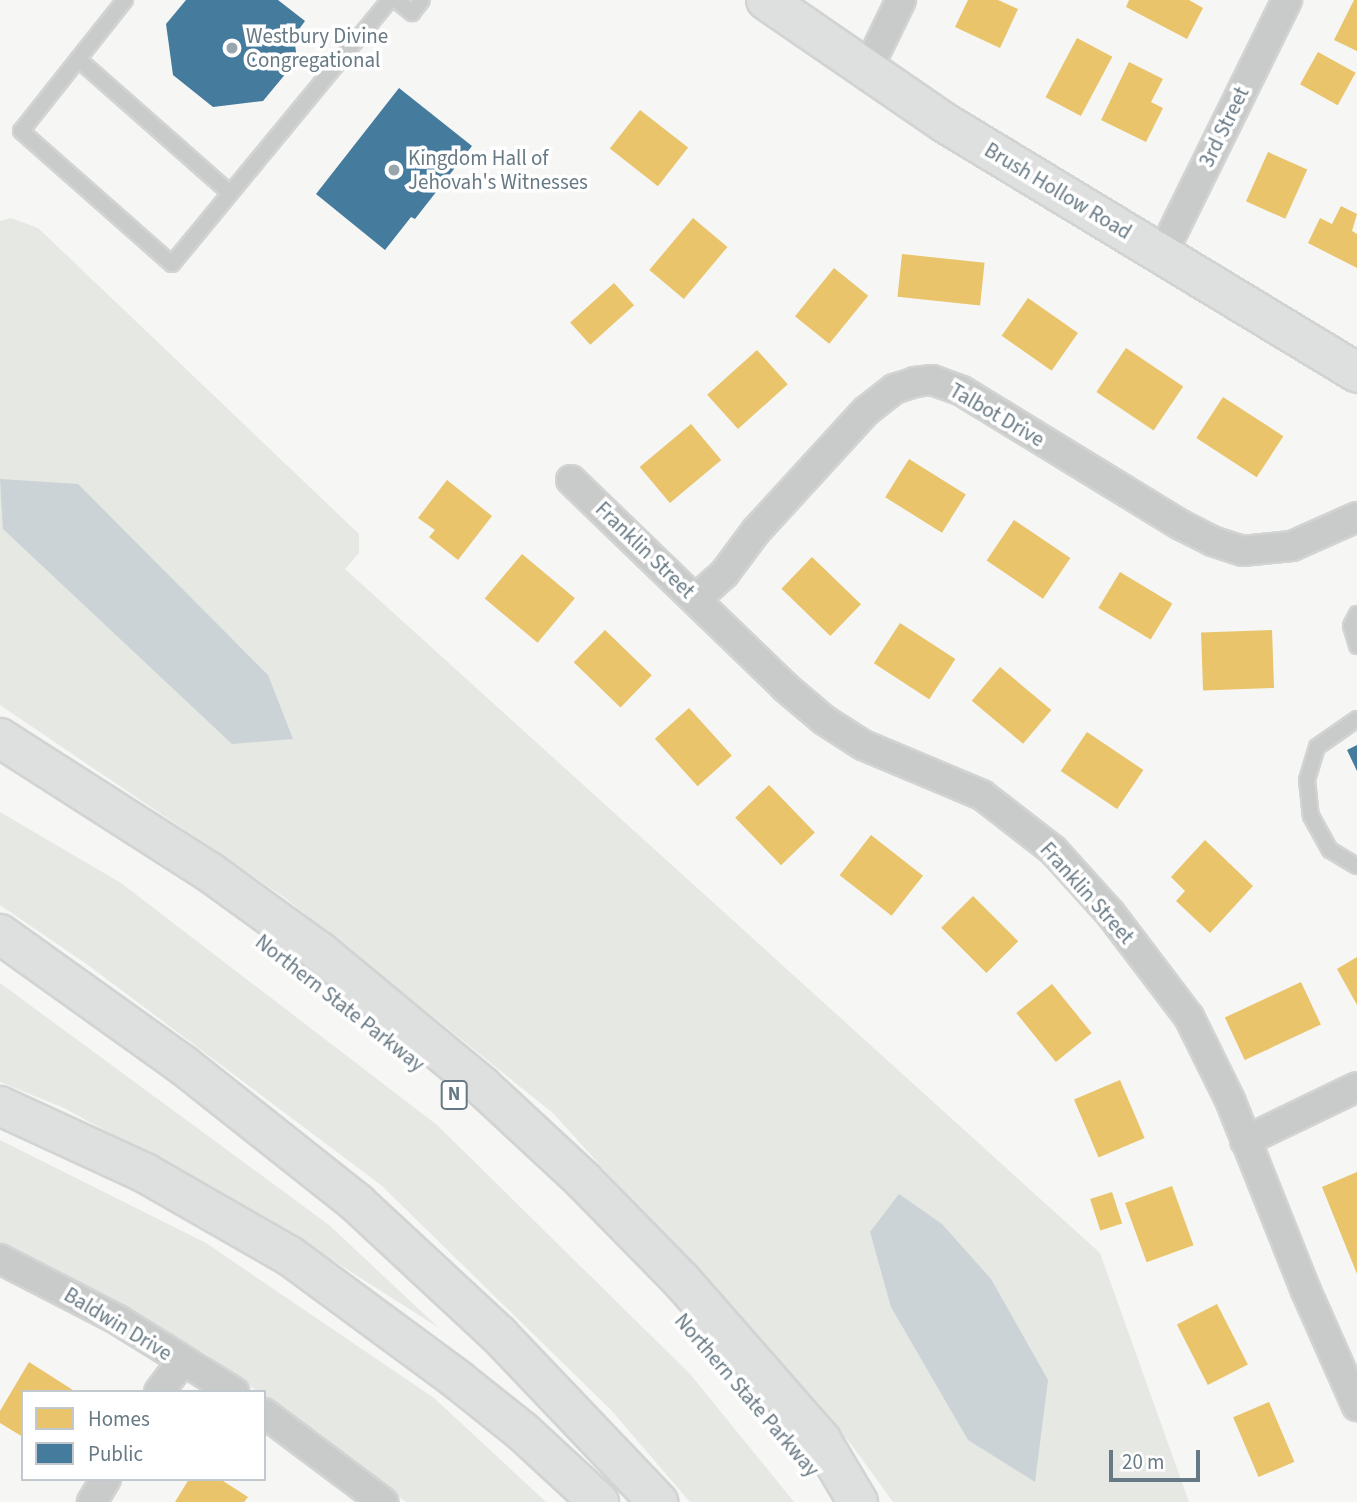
<!DOCTYPE html>
<style>
body{margin:0}
#map{position:relative;width:1357px;height:1502px;overflow:hidden;background:#f6f6f5;font-family:"Source Sans 3",sans-serif}
div>[style]{position:absolute}
.green>*{inset:0;background:#e5e8e3}
.water>*{inset:0;background:#cbd3d6}
.homes>*{inset:0;background:#e9c46a;transform-origin:0 0}
.public>*{inset:0;background:#457b9d}
.roads{filter:drop-shadow(2px 0 #d2d3d3) drop-shadow(-2px 0 #d2d3d3) drop-shadow(0 2px #d2d3d3) drop-shadow(0 -2px #d2d3d3)}
.service>*{height:14px;margin:-7px;padding:0 7px;transform-origin:7px;border-radius:7px;background:#c9caca}
.minor>*{height:28px;margin:-14px;padding:0 14px;transform-origin:14px;border-radius:14px;background:#c9caca}
.secondary>*{height:38px;margin:-19px;padding:0 19px;transform-origin:19px;border-radius:19px;background:#dedfdf}
.motorway>*{height:38px;margin:-19px;padding:0 19px;transform-origin:19px;border-radius:19px;background:#dedfdf}
.dots>*{width:19px;height:19px;translate:-50% -50%;box-sizing:border-box;border:4px solid #fff;border-radius:50%}
span{translate:-50% -50%;white-space:nowrap;text-align:center;line-height:1.15;-webkit-text-stroke:7px #fff;paint-order:stroke}
.shield-label span{padding:2px 5px;background:#fff;border:2px solid;border-radius:5px;-webkit-text-stroke-width:0}
.shield-label{font-size:19px;color:#677984;font-weight:700}
.poi-label{font-size:21px;color:#677984}
.left{translate:0 -50%;text-align:left}
.street-label{font-size:21px;color:#677984}
.legend{position:absolute;left:21px;top:1390px;width:245px;height:91px;box-sizing:border-box;background:#fff;border:2px solid #c2c9ce;margin:0;padding:9px 12px;list-style:none;font-size:21px;color:#677984}
.legend li{display:flex;align-items:center;gap:14px;height:35px}
.legend b{width:35px;border:2px solid #c2c9ce}
.scale{position:absolute;left:1109px;top:1450px;width:91px;height:32px;box-sizing:border-box;border:4px solid #677984;border-top:0;padding-left:9px;font-size:21px;line-height:24px;white-space:nowrap;color:#677984;-webkit-text-stroke:5px #fff;paint-order:stroke}
</style>
<div id="map">
<div class="green">
<div style="clip-path:polygon(11px 218px,38px 228px,359px 534px,359px 553px,345px 569px,1100px 1253px,1189px 1502px,893px 1502px,851px 1444px,553px 1113px,285px 898px,0 705px,0 221px)"></div>
<div style="clip-path:polygon(0 812px,121px 883px,437px 1125px,690px 1374px,794px 1502px,690px 1502px,612px 1411px,381px 1185px,88px 965px,0 905px)"></div>
<div style="clip-path:polygon(0 983px,329px 1225px,439px 1328px,282px 1228px,64px 1108px,0 1082px)"></div>
<div style="clip-path:polygon(0 1140px,206px 1243px,434px 1398px,546px 1502px,406px 1502px,264px 1396px,264px 1392px,258px 1392px,206px 1354px,0 1243px)"></div>
</div>
<div class="water">
<div style="clip-path:polygon(0 479px,78px 484px,268px 675px,293px 739px,232px 744px,3px 529px)"></div>
<div style="clip-path:polygon(899px 1194px,942px 1224px,991px 1279px,1048px 1380px,1035px 1482px,968px 1440px,891px 1307px,870px 1232px)"></div>
</div>
<div class="homes">
<div style="clip-path:polygon(968px 0,998px 0,1018px 9px,1000px 48px,955px 27px)"></div>
<div style="clip-path:polygon(1129px 0,1189px 0,1203px 8px,1187px 39px,1126px 7px)"></div>
<div style="clip-path:polygon(1354px 0,1357px 0,1357px 51px,1334px 40px)"></div>
<div style="left:1077px;top:38px;width:40px;height:67px;rotate:28deg"></div>
<div style="left:1318px;top:52px;width:43px;height:37px;rotate:29deg"></div>
<div style="clip-path:polygon(1129px 62px,1163px 79px,1151px 102px,1163px 108px,1146px 142px,1101px 120px)"></div>
<div style="left:640px;top:110px;width:61px;height:49px;rotate:38deg"></div>
<div style="left:1268px;top:152px;width:43px;height:54px;rotate:24deg"></div>
<div style="clip-path:polygon(1341px 206px,1357px 214px,1352px 231px,1357px 234px,1357px 268px,1308px 243px,1320px 218px,1332px 224px)"></div>
<div style="left:693px;top:218px;width:45px;height:68px;rotate:40deg"></div>
<div style="left:902px;top:254px;width:83px;height:43px;rotate:6deg"></div>
<div style="left:834px;top:268px;width:44px;height:62px;rotate:39deg"></div>
<div style="left:614px;top:283px;width:30px;height:59px;rotate:48deg"></div>
<div style="left:1028px;top:298px;width:61px;height:46px;rotate:35deg"></div>
<div style="left:1126px;top:348px;width:69px;height:53px;rotate:34deg"></div>
<div style="left:757px;top:350px;width:46px;height:67px;rotate:48deg"></div>
<div style="left:1223px;top:397px;width:72px;height:49px;rotate:33deg"></div>
<div style="left:691px;top:424px;width:47px;height:67px;rotate:50deg"></div>
<div style="left:909px;top:459px;width:67px;height:45px;rotate:32deg"></div>
<div style="clip-path:polygon(447px 480px,492px 516px,458px 560px,429px 537px,435px 530px,418px 518px)"></div>
<div style="left:1014px;top:520px;width:68px;height:49px;rotate:34deg"></div>
<div style="left:522px;top:554px;width:69px;height:58px;rotate:40deg"></div>
<div style="left:812px;top:557px;width:68px;height:44px;rotate:44deg"></div>
<div style="left:1120px;top:572px;width:61px;height:42px;rotate:31deg"></div>
<div style="left:900px;top:623px;width:66px;height:48px;rotate:33deg"></div>
<div style="left:605px;top:630px;width:65px;height:45px;rotate:44deg"></div>
<div style="left:1272px;top:630px;width:58px;height:71px;rotate:88deg"></div>
<div style="left:1000px;top:667px;width:67px;height:44px;rotate:40deg"></div>
<div style="left:689px;top:708px;width:64px;height:46px;rotate:48deg"></div>
<div style="left:1087px;top:732px;width:68px;height:47px;rotate:34deg"></div>
<div style="left:769px;top:785px;width:66px;height:47px;rotate:46deg"></div>
<div style="left:871px;top:835px;width:66px;height:51px;rotate:38deg"></div>
<div style="clip-path:polygon(1205px 840px,1253px 886px,1210px 933px,1176px 901px,1185px 891px,1171px 877px)"></div>
<div style="left:973px;top:896px;width:64px;height:45px;rotate:45deg"></div>
<div style="clip-path:polygon(1357px 957px,1357px 1005px,1337px 969px)"></div>
<div style="left:1301px;top:982px;width:47px;height:84px;rotate:65deg"></div>
<div style="left:1052px;top:984px;width:63px;height:46px;rotate:51deg"></div>
<div style="left:1120px;top:1080px;width:63px;height:50px;rotate:67deg"></div>
<div style="clip-path:polygon(1357px 1172px,1357px 1274px,1322px 1187px)"></div>
<div style="left:1172px;top:1186px;width:63px;height:50px;rotate:70deg"></div>
<div style="left:1112px;top:1192px;width:33px;height:23px;rotate:72deg"></div>
<div style="left:1217px;top:1304px;width:68px;height:45px;rotate:63deg"></div>
<div style="clip-path:polygon(29px 1362px,76px 1392px,23px 1392px,23px 1437px,0 1423px,0 1411px)"></div>
<div style="left:1269px;top:1402px;width:65px;height:39px;rotate:67deg"></div>
<div style="clip-path:polygon(189px 1479px,220px 1479px,248px 1497px,244px 1502px,175px 1502px)"></div>
</div>
<div class="public">
<div style="clip-path:polygon(186px 0,278px 0,305px 21px,294px 36px,297px 60px,263px 101px,213px 107px,173px 75px,166px 24px)"></div>
<div style="clip-path:polygon(399px 88px,472px 146px,415px 219px,411px 217px,385px 250px,316px 194px)"></div>
<div style="clip-path:polygon(1357px 745px,1357px 771px,1347px 750px)"></div>
</div>
<div class="roads">
<div class="service">
<div style="left:125px;top:0;width:167px;rotate:128.4deg"></div>
<div style="left:21px;top:131px;width:201px;rotate:41.4deg"></div>
<div style="left:172px;top:264px;width:342px;rotate:-50.5deg"></div>
<div style="left:396px;top:0;width:21px;rotate:39deg"></div>
<div style="left:412px;top:13px;width:16px;rotate:-52deg"></div>
<div style="left:78px;top:59px;width:203px;rotate:41.4deg"></div>
<div style="left:1357px;top:614px;width:13px;rotate:117deg"></div>
<div style="left:1351px;top:626px;width:21px;rotate:73deg"></div>
<div style="left:1357px;top:719px;width:49px;rotate:145deg"></div>
<div style="left:1317px;top:747px;width:34px;rotate:107deg"></div>
<div style="left:1307px;top:780px;width:36px;rotate:84deg"></div>
<div style="left:1311px;top:816px;width:39px;rotate:61deg"></div>
<div style="left:1330px;top:850px;width:31px;rotate:31deg"></div>
</div>
<div class="minor">
<div style="left:867px;top:70px;width:78px;rotate:-64.1deg"></div>
<div style="left:1162px;top:254px;width:283px;rotate:-63.8deg"></div>
<div style="left:571px;top:480px;width:298px;rotate:44deg"></div>
<div style="left:785px;top:687px;width:51px;rotate:40.2deg"></div>
<div style="left:824px;top:720px;width:46px;rotate:32.7deg"></div>
<div style="left:863px;top:745px;width:129px;rotate:22.8deg"></div>
<div style="left:982px;top:795px;width:90px;rotate:37.8deg"></div>
<div style="left:1053px;top:850px;width:85px;rotate:47.9deg"></div>
<div style="left:1110px;top:913px;width:131px;rotate:52.8deg"></div>
<div style="left:1189px;top:1017px;width:93px;rotate:63.7deg"></div>
<div style="left:1230px;top:1100px;width:206px;rotate:68.3deg"></div>
<div style="left:1306px;top:1291px;width:126px;rotate:66.1deg"></div>
<div style="left:696px;top:599px;width:38px;rotate:-42deg"></div>
<div style="left:724px;top:574px;width:54px;rotate:-53.3deg"></div>
<div style="left:756px;top:531px;width:163px;rotate:-47.5deg"></div>
<div style="left:866px;top:411px;width:36px;rotate:-38deg"></div>
<div style="left:894px;top:389px;width:22px;rotate:-18deg"></div>
<div style="left:915px;top:382px;width:17px;rotate:-7deg"></div>
<div style="left:932px;top:380px;width:32px;rotate:20deg"></div>
<div style="left:962px;top:391px;width:257px;rotate:31.5deg"></div>
<div style="left:1181px;top:525px;width:35px;rotate:27deg"></div>
<div style="left:1212px;top:541px;width:32px;rotate:18deg"></div>
<div style="left:1242px;top:551px;width:50px;rotate:-5.7deg"></div>
<div style="left:1292px;top:546px;width:71px;rotate:-24deg"></div>
<div style="left:1245px;top:1141px;width:124px;rotate:-25.7deg"></div>
<div style="left:0;top:1259px;width:133px;rotate:27.3deg"></div>
<div style="left:118px;top:1320px;width:137px;rotate:31.8deg"></div>
<div style="left:159px;top:1392px;width:38px;rotate:-53deg"></div>
<div style="left:264px;top:1413px;width:149px;rotate:36.8deg"></div>
<div style="left:92px;top:1502px;width:27px;rotate:-59deg"></div>
</div>
<div class="secondary">
<div style="left:766px;top:0;width:217px;rotate:34.5deg"></div>
<div style="left:945px;top:123px;width:482px;rotate:31.2deg"></div>
</div>
<div class="motorway">
<div style="left:0;top:738px;width:250px;rotate:32.6deg"></div>
<div style="left:211px;top:873px;width:135px;rotate:35.9deg"></div>
<div style="left:320px;top:952px;width:210px;rotate:39.6deg"></div>
<div style="left:482px;top:1086px;width:138px;rotate:42.9deg"></div>
<div style="left:583px;top:1180px;width:141px;rotate:45.6deg"></div>
<div style="left:682px;top:1281px;width:211px;rotate:48.8deg"></div>
<div style="left:821px;top:1440px;width:72px;rotate:59.2deg"></div>
<div style="left:0;top:934px;width:225px;rotate:35.6deg"></div>
<div style="left:183px;top:1065px;width:222px;rotate:38.4deg"></div>
<div style="left:357px;top:1203px;width:194px;rotate:42.9deg"></div>
<div style="left:499px;top:1335px;width:231px;rotate:46.4deg"></div>
<div style="left:0;top:1106px;width:160px;rotate:24.8deg"></div>
<div style="left:145px;top:1173px;width:167px;rotate:29.8deg"></div>
<div style="left:290px;top:1256px;width:209px;rotate:36.4deg"></div>
<div style="left:458px;top:1380px;width:82px;rotate:38.6deg"></div>
<div style="left:522px;top:1431px;width:105px;rotate:42.7deg"></div>
</div>
</div>
<div class="dots">
<div style="left:232px;top:48px;background:#99a5ac"></div>
<div style="left:394px;top:170px;background:#99a5ac"></div>
</div>
<div class="shield-label">
<span style="left:454px;top:1095px">N</span>
</div>
<div class="poi-label">
<span class="left" style="left:246px;top:48px">Westbury Divine<br>Congregational</span>
<span class="left" style="left:408px;top:170px">Kingdom Hall of<br>Jehovah's Witnesses</span>
</div>
<div class="street-label">
<span style="left:1224px;top:127px;rotate:-64deg">3rd Street</span>
<span style="left:1058px;top:191px;rotate:31deg">Brush Hollow Road</span>
<span style="left:997px;top:415px;rotate:30deg">Talbot Drive</span>
<span style="left:645px;top:550px;rotate:44deg">Franklin Street</span>
<span style="left:1087px;top:893px;rotate:48deg">Franklin Street</span>
<span style="left:340px;top:1003px;rotate:38deg">Northern State Parkway</span>
<span style="left:118px;top:1324px;rotate:31deg">Baldwin Drive</span>
<span style="left:747px;top:1395px;rotate:49deg">Northern State Parkway</span>
</div>
<ul class="legend">
<li><b style="height:19px;background:#e9c46a"></b>Homes</li>
<li><b style="height:19px;background:#457b9d"></b>Public</li>
</ul>
<div class="scale">20 m</div>
</div>
